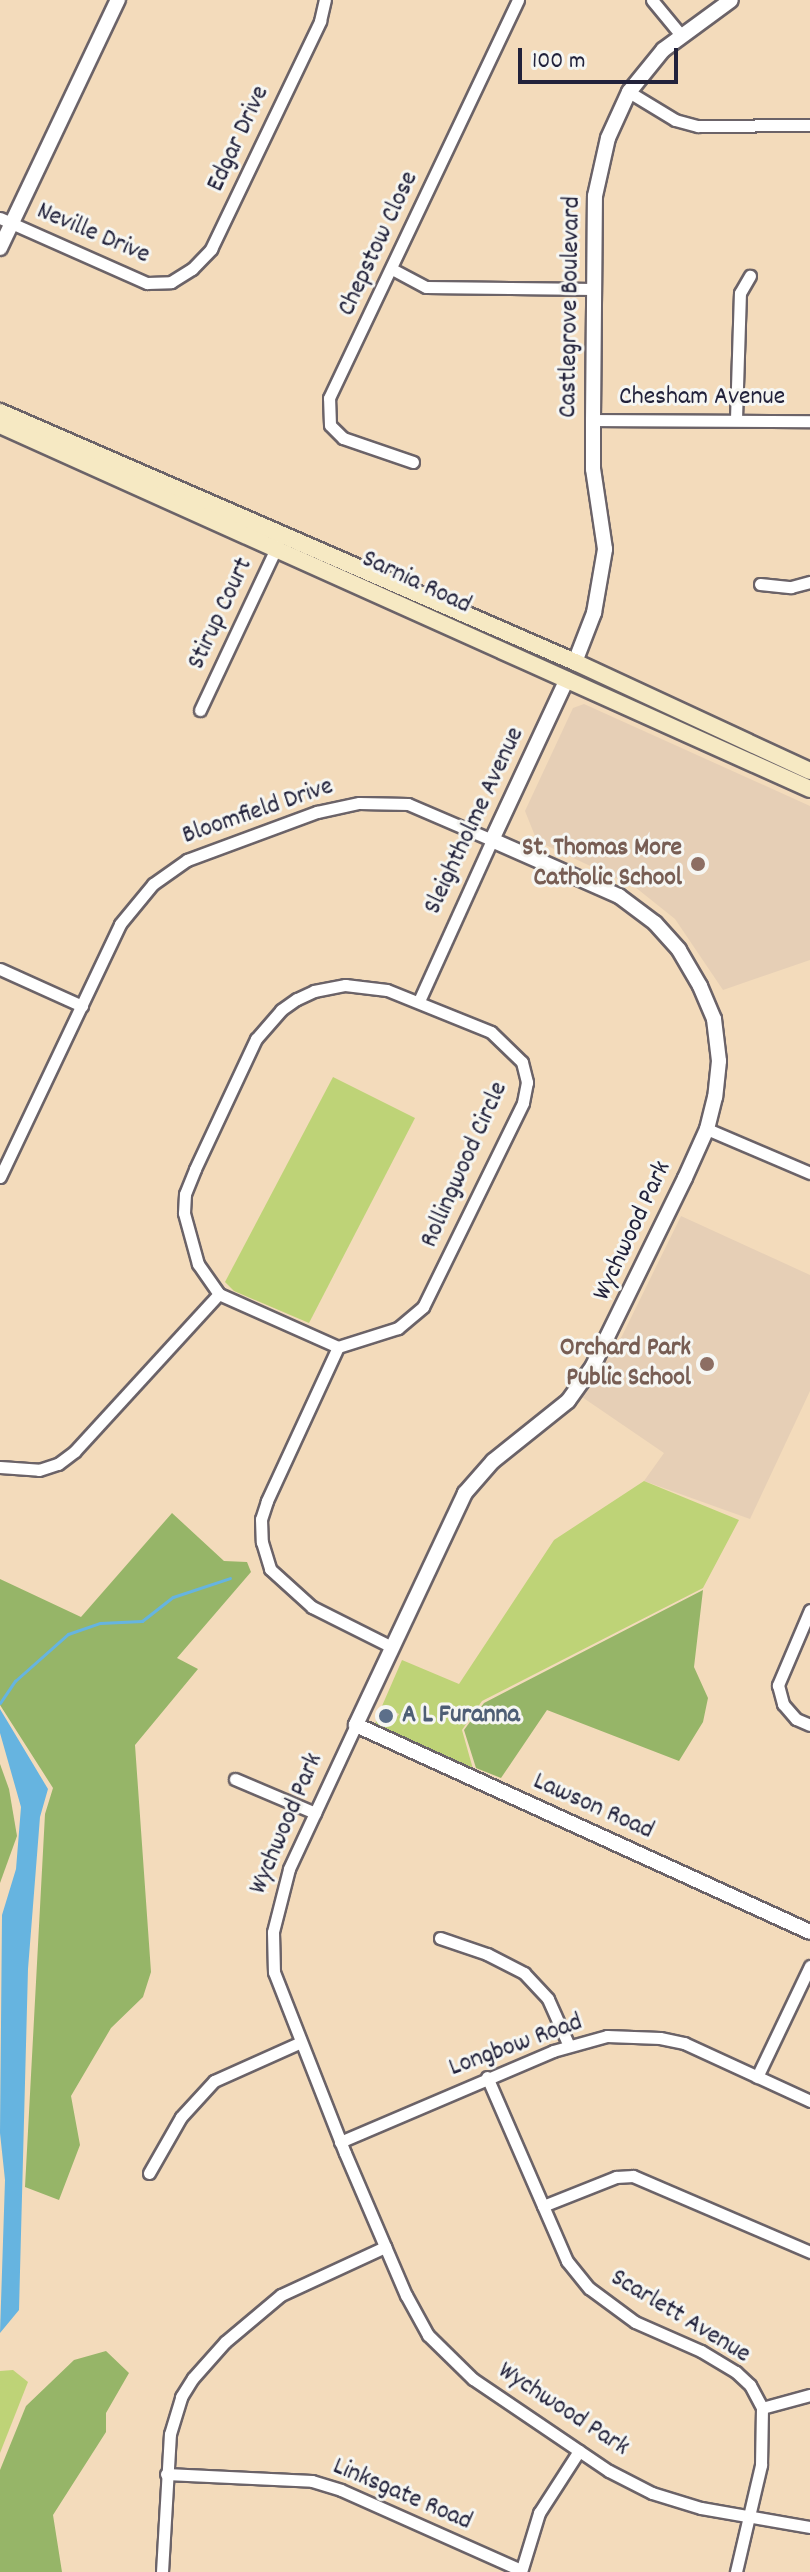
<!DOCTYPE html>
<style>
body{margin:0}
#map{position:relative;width:810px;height:2572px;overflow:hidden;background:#f3dbbb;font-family:Dekko,sans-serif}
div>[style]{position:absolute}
.built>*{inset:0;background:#e6cfb6}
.green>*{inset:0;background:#bed377}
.forest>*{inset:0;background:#96b568}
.water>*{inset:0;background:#66b4e0}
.stream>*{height:3px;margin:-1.5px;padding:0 1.5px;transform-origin:1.5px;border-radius:1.5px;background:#66b4e0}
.roads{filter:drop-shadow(2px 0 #6b6368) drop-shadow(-2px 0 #6b6368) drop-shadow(0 2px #6b6368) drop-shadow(0 -2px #6b6368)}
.minor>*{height:11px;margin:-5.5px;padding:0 5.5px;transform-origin:5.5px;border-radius:5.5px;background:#fff}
.tertiary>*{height:14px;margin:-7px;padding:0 7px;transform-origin:7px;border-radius:7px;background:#fff}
.secondary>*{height:16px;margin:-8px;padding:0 8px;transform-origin:8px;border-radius:8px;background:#f6e9c3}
.dots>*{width:22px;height:22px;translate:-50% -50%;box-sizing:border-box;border:4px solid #f6f6f2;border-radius:50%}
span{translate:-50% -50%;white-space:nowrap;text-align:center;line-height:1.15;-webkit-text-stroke:6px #f6f6f2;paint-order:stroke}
.street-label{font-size:26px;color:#22223b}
.education-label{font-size:26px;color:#785e54;font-weight:700}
.right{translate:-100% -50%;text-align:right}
.service-label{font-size:26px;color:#4e5e75;font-weight:700}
.left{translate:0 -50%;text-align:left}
.scale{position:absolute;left:518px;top:48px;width:160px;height:36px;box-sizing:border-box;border:4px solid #22223b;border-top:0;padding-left:10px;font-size:24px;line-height:28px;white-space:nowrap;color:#22223b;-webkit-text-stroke:6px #f6f6f2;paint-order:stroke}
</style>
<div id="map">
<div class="built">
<div style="clip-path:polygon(584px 704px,810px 806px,810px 960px,723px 990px,675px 919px,635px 887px,537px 841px,525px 811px,573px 708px)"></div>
<div style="clip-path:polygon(681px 1216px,810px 1275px,810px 1391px,750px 1519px,644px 1481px,664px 1453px,582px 1397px,622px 1336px)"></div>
</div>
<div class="green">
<div style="clip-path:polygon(333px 1077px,415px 1118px,309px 1323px,234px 1291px,225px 1282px)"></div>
<div style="clip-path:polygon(644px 1481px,739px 1520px,703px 1588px,482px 1701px,462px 1730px,473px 1769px,375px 1724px,377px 1719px,392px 1725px,399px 1714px,382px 1706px,402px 1660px,459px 1684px,554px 1540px)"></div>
<div style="clip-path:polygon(13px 2370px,28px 2382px,0 2453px,0 2371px)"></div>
</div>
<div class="forest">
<div style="clip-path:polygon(172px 1513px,224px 1561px,247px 1562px,251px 1572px,177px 1658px,198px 1669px,135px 1745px,151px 1972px,143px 1997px,111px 2028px,71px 2096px,80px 2145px,59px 2200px,25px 2187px,45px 1814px,53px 1788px,0 1705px,0 1579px,81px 1617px)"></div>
<div style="clip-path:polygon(703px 1590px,694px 1667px,708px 1698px,703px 1722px,679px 1761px,547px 1710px,501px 1778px,476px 1768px,464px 1730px,484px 1703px)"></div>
<div style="clip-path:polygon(0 1764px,9px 1789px,17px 1836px,0 1883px)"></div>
<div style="clip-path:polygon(106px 2351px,129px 2373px,106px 2413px,106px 2432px,53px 2515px,62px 2572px,0 2572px,0 2470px,26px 2406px,74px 2360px)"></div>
</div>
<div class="water">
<div style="clip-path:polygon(0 1709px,48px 1789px,40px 1817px,28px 1969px,19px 2310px,0 2333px,5px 2180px,0 2133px,2px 1915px,16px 1869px,21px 1807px,0 1733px)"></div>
</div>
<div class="stream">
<div style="left:0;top:1703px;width:27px;rotate:-56deg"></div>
<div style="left:15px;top:1681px;width:71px;rotate:-41.6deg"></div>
<div style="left:68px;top:1634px;width:34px;rotate:-19deg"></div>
<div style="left:100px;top:1623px;width:42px;rotate:-2.7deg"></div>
<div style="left:142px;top:1621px;width:39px;rotate:-38deg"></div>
<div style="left:173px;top:1597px;width:60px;rotate:-18.4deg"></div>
</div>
<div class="roads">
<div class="minor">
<div style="left:652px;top:0;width:45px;rotate:50.4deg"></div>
<div style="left:629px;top:92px;width:54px;rotate:31.3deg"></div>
<div style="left:675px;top:120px;width:24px;rotate:15deg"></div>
<div style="left:698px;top:126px;width:112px;rotate:-0.5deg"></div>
<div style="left:0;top:218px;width:161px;rotate:23.9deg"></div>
<div style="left:147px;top:283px;width:24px;rotate:-2deg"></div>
<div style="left:171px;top:282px;width:25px;rotate:-32deg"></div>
<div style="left:192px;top:269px;width:28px;rotate:-46deg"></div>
<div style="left:211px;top:249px;width:253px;rotate:-64.4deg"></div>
<div style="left:320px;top:21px;width:22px;rotate:-77deg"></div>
<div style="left:392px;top:269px;width:38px;rotate:28deg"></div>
<div style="left:426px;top:287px;width:168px;rotate:0.7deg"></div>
<div style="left:736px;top:419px;width:126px;rotate:-88.2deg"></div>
<div style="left:740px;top:293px;width:20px;rotate:-60deg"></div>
<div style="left:593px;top:420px;width:217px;rotate:0.3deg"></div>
<div style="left:413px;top:462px;width:74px;rotate:-161.1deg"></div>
<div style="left:343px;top:438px;width:18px;rotate:-135deg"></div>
<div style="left:330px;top:425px;width:27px;rotate:-92deg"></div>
<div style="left:329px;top:398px;width:441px;rotate:-64.6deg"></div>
<div style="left:760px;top:584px;width:31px;rotate:6deg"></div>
<div style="left:791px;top:587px;width:20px;rotate:-15deg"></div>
<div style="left:200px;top:710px;width:183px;rotate:-64.8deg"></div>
<div style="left:0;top:969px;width:90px;rotate:24.3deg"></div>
<div style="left:345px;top:985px;width:42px;rotate:6.8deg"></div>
<div style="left:387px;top:990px;width:112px;rotate:22deg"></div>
<div style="left:491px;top:1032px;width:43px;rotate:44.1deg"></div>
<div style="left:522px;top:1062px;width:21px;rotate:76deg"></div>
<div style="left:527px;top:1082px;width:21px;rotate:101deg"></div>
<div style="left:523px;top:1103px;width:227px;rotate:116.1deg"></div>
<div style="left:423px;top:1307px;width:33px;rotate:140deg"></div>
<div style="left:398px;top:1328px;width:63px;rotate:162.4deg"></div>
<div style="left:338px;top:1347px;width:130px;rotate:-156deg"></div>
<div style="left:219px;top:1294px;width:37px;rotate:-125deg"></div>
<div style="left:198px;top:1264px;width:53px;rotate:-105.4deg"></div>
<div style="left:184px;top:1213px;width:19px;rotate:-87deg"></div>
<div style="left:185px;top:1194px;width:27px;rotate:-68deg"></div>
<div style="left:195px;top:1169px;width:144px;rotate:-64.9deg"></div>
<div style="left:256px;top:1039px;width:38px;rotate:-49deg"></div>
<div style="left:281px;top:1010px;width:19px;rotate:-35deg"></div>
<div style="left:297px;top:999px;width:19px;rotate:-25deg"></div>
<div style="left:314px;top:991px;width:32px;rotate:-11deg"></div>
<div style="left:707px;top:1129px;width:112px;rotate:23.1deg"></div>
<div style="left:0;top:1177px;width:280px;rotate:-64.6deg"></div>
<div style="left:120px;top:924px;width:52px;rotate:-50.5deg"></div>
<div style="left:153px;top:884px;width:42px;rotate:-35.2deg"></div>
<div style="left:187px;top:860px;width:139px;rotate:-20.3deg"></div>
<div style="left:317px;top:812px;width:43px;rotate:-12.1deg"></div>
<div style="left:359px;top:803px;width:49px;rotate:1.2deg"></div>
<div style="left:408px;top:804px;width:91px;rotate:23.2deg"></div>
<div style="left:492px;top:840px;width:177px;rotate:114.4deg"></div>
<div style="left:338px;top:1347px;width:170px;rotate:114.8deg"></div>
<div style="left:267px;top:1501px;width:19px;rotate:108deg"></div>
<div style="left:261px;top:1519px;width:23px;rotate:88deg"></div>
<div style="left:262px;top:1542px;width:28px;rotate:73deg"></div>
<div style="left:270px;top:1569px;width:57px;rotate:42.1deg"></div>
<div style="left:312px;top:1607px;width:89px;rotate:26.6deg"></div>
<div style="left:0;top:1467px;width:39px;rotate:4deg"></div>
<div style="left:39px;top:1470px;width:20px;rotate:-18deg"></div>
<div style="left:58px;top:1464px;width:21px;rotate:-37deg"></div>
<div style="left:75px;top:1451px;width:213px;rotate:-47.5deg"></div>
<div style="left:810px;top:1610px;width:82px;rotate:113.1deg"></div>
<div style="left:778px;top:1685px;width:20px;rotate:75deg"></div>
<div style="left:783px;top:1704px;width:20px;rotate:49deg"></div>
<div style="left:796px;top:1719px;width:15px;rotate:23deg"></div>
<div style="left:356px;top:1725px;width:159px;rotate:115deg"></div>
<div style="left:289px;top:1869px;width:65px;rotate:104.3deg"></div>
<div style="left:273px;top:1932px;width:40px;rotate:88.6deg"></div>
<div style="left:274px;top:1972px;width:194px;rotate:68.6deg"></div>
<div style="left:345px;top:2153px;width:155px;rotate:66.8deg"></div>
<div style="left:406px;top:2295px;width:46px;rotate:61.2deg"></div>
<div style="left:428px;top:2335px;width:63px;rotate:44.4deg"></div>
<div style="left:473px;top:2379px;width:164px;rotate:34.1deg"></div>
<div style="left:609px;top:2471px;width:48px;rotate:27.1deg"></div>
<div style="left:652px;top:2493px;width:51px;rotate:17deg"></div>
<div style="left:701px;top:2508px;width:111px;rotate:9.9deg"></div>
<div style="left:235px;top:1779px;width:87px;rotate:23deg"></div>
<div style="left:440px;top:1938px;width:50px;rotate:18.8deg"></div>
<div style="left:487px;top:1954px;width:42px;rotate:27.2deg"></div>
<div style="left:524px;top:1973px;width:35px;rotate:47deg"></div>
<div style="left:548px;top:1999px;width:51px;rotate:65.9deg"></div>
<div style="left:487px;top:2077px;width:201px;rotate:66.5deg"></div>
<div style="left:567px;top:2261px;width:35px;rotate:51deg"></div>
<div style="left:589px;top:2288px;width:57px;rotate:36.5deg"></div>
<div style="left:635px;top:2322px;width:72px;rotate:23.7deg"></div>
<div style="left:701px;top:2351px;width:41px;rotate:31deg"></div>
<div style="left:736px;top:2372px;width:19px;rotate:43deg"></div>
<div style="left:750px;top:2385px;width:26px;rotate:62deg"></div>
<div style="left:762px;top:2408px;width:57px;rotate:91deg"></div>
<div style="left:761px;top:2465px;width:110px;rotate:103.2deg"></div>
<div style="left:757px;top:2077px;width:123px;rotate:-64.5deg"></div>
<div style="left:340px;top:2142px;width:232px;rotate:-23.1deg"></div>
<div style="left:553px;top:2051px;width:56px;rotate:-15.5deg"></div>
<div style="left:607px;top:2036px;width:53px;rotate:2.2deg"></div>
<div style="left:660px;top:2038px;width:25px;rotate:12deg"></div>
<div style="left:684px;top:2043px;width:139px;rotate:24.7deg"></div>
<div style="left:149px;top:2173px;width:64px;rotate:-60.3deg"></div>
<div style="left:181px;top:2117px;width:49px;rotate:-47.5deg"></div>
<div style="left:214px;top:2081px;width:93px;rotate:-24.1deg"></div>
<div style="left:543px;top:2206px;width:79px;rotate:-21.7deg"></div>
<div style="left:616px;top:2177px;width:17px;rotate:-3deg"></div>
<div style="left:633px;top:2176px;width:193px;rotate:23.2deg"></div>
<div style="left:762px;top:2408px;width:50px;rotate:-15.2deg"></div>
<div style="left:166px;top:2474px;width:146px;rotate:2.7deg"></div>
<div style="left:312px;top:2481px;width:30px;rotate:17deg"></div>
<div style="left:341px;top:2490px;width:197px;rotate:24deg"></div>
<div style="left:162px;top:2572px;width:138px;rotate:-86.7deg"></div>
<div style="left:170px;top:2434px;width:39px;rotate:-73deg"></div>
<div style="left:181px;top:2397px;width:22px;rotate:-58deg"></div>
<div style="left:193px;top:2378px;width:48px;rotate:-48.4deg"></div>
<div style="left:225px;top:2342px;width:73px;rotate:-40deg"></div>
<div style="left:281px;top:2295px;width:115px;rotate:-24.8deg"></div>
<div style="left:521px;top:2572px;width:62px;rotate:-73deg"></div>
<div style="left:539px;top:2513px;width:74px;rotate:-57.2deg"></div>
</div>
<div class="tertiary">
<div style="left:0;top:248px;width:275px;rotate:-64.6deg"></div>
<div style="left:575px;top:662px;width:53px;rotate:-68.8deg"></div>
<div style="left:594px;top:613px;width:65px;rotate:-80.2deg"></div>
<div style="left:605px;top:549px;width:81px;rotate:-98.5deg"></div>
<div style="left:593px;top:469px;width:49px;rotate:-90deg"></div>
<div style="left:593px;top:420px;width:224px;rotate:-89.5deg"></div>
<div style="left:595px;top:196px;width:59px;rotate:-77.4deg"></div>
<div style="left:608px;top:138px;width:51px;rotate:-65.5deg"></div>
<div style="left:629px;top:92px;width:54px;rotate:-51deg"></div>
<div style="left:663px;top:50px;width:84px;rotate:-36.3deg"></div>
<div style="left:567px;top:679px;width:178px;rotate:115deg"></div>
<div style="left:492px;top:840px;width:139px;rotate:23.8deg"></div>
<div style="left:619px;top:896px;width:45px;rotate:36.9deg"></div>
<div style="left:655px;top:923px;width:36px;rotate:48deg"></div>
<div style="left:679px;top:950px;width:42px;rotate:59.7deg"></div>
<div style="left:700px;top:986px;width:36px;rotate:67deg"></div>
<div style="left:714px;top:1019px;width:42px;rotate:83.2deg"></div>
<div style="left:719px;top:1061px;width:36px;rotate:96deg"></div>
<div style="left:715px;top:1097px;width:33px;rotate:104deg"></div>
<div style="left:707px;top:1129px;width:54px;rotate:114.2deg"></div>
<div style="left:685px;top:1178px;width:209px;rotate:116.1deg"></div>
<div style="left:593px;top:1366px;width:43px;rotate:125.5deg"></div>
<div style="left:568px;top:1401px;width:96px;rotate:141.3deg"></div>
<div style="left:493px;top:1461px;width:43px;rotate:131.2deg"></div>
<div style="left:465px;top:1493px;width:256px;rotate:115.2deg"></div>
<div style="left:356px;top:1725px;width:499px;rotate:24.5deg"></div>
</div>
<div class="secondary">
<div style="left:0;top:412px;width:627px;rotate:23.5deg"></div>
<div style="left:575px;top:662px;width:259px;rotate:24.9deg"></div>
<div style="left:0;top:425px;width:888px;rotate:24.2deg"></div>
</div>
</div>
<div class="dots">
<div style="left:698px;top:864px;background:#8d6e63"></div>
<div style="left:707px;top:1364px;background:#8d6e63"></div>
<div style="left:386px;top:1716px;background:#5c6f8a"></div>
</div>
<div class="street-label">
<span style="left:239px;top:139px;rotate:-65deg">Edgar Drive</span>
<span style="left:93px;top:234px;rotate:23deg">Neville Drive</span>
<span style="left:379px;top:244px;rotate:-65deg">Chepstow Close</span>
<span style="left:571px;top:307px;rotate:-89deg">Castlegrove Boulevard</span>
<span style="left:702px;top:398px">Chesham Avenue</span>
<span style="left:416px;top:583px;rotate:25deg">Sarnia Road</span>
<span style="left:221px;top:614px;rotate:-65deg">Stirup Court</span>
<span style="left:258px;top:812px;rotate:-19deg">Bloomfield Drive</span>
<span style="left:475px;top:821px;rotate:-65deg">Sleightholme Avenue</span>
<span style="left:465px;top:1165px;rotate:-66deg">Rollingwood Circle</span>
<span style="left:633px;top:1231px;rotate:-65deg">Wychwood Park</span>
<span style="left:593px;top:1807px;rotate:24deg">Lawson Road</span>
<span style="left:287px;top:1824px;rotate:-67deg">Wychwood Park</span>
<span style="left:516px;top:2046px;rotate:-20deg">Longbow Road</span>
<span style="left:680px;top:2317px;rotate:31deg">Scarlett Avenue</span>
<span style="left:563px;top:2410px;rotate:33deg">Wychwood Park</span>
<span style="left:402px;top:2495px;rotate:23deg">Linksgate Road</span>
</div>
<div class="education-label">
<span class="right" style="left:682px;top:864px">St. Thomas More<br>Catholic School</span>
<span class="right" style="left:691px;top:1364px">Orchard Park<br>Public School</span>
</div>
<div class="service-label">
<span class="left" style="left:402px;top:1716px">A L Furanna</span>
</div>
<div class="scale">100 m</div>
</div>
